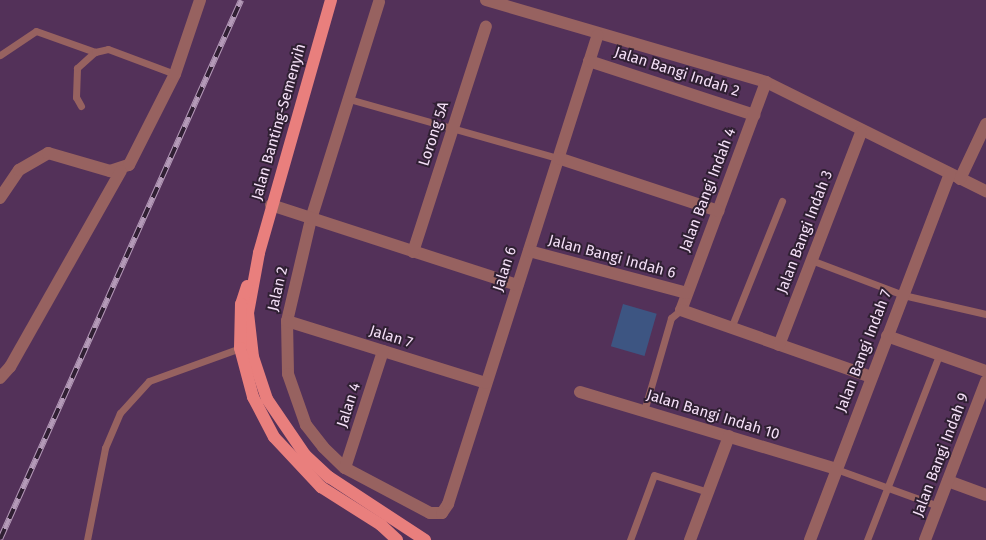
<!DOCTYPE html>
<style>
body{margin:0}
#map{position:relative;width:986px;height:540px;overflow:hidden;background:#533159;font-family:"Fira Sans",sans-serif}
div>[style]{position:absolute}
.building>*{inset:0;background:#3d5582;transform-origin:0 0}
.service>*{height:7px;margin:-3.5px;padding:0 3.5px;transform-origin:3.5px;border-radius:3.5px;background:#976260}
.minor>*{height:12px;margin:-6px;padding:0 6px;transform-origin:6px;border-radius:6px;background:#976260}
.primary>*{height:12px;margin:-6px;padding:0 6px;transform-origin:6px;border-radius:6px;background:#e97f7d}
.rail>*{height:5.5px;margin-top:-2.75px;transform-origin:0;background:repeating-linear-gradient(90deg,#302033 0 11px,#b49ab8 0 22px);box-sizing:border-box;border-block:1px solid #b49ab8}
span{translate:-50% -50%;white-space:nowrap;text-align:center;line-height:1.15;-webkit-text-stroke:4px #302033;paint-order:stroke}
.street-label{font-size:15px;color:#f5e0f8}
</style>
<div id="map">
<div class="building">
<div style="left:623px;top:304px;width:35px;height:44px;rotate:16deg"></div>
</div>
<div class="service">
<div style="left:0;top:55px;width:43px;rotate:-33.7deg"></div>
<div style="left:36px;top:31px;width:63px;rotate:19.6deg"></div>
<div style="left:349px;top:99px;width:217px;rotate:15.8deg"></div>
<div style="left:81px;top:106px;width:10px;rotate:-119deg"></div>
<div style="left:76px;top:97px;width:29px;rotate:-88deg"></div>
<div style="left:77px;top:68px;width:24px;rotate:-42deg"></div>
<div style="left:95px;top:52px;width:13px;rotate:-13deg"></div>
<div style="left:108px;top:49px;width:72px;rotate:20.5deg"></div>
<div style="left:811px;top:260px;width:98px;rotate:20.8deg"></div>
<div style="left:903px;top:295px;width:85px;rotate:12.9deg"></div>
<div style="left:731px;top:328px;width:137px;rotate:-68.1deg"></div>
<div style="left:644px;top:411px;width:97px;rotate:-73.8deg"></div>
<div style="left:671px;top:318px;width:13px;rotate:-39deg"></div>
<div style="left:836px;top:469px;width:109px;rotate:19.9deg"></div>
<div style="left:87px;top:540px;width:94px;rotate:-78.9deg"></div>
<div style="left:105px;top:448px;width:38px;rotate:-67deg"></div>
<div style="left:120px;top:413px;width:43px;rotate:-47.8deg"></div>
<div style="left:149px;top:381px;width:97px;rotate:-19.9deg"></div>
<div style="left:630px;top:540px;width:69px;rotate:-69.7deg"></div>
<div style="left:654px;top:475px;width:57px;rotate:17.5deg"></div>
<div style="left:867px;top:540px;width:199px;rotate:-68.7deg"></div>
</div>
<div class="minor">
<div style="left:486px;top:0;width:292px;rotate:16.3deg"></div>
<div style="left:766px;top:82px;width:246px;rotate:26.4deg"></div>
<div style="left:379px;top:2px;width:227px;rotate:107.4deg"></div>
<div style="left:311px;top:219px;width:105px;rotate:103.2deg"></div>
<div style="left:287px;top:321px;width:53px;rotate:88.9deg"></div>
<div style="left:288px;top:374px;width:54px;rotate:70.6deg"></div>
<div style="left:306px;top:425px;width:28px;rotate:52deg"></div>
<div style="left:323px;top:447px;width:30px;rotate:44deg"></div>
<div style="left:345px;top:468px;width:96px;rotate:27.9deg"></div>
<div style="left:430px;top:513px;width:12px"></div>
<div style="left:442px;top:513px;width:11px;rotate:-56deg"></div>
<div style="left:448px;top:504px;width:492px;rotate:-72.3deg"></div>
<div style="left:589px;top:61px;width:174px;rotate:18.1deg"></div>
<div style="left:766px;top:82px;width:243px;rotate:110.4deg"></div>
<div style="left:681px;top:310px;width:201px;rotate:19.4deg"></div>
<div style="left:558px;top:158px;width:169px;rotate:18.3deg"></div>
<div style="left:960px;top:179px;width:61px;rotate:-64.7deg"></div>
<div style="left:0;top:198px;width:34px;rotate:-56deg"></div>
<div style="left:19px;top:170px;width:34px;rotate:-30deg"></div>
<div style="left:48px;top:153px;width:65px;rotate:16.2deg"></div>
<div style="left:110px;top:171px;width:20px;rotate:-18deg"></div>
<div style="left:129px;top:165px;width:102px;rotate:-63.2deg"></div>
<div style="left:175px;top:74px;width:78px;rotate:-71.3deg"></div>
<div style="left:271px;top:205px;width:259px;rotate:18deg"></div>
<div style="left:529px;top:251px;width:163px;rotate:14.9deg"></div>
<div style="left:413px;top:252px;width:237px;rotate:-72.1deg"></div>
<div style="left:287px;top:321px;width:208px;rotate:17.3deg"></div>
<div style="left:887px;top:336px;width:105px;rotate:19.5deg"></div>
<div style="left:779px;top:345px;width:228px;rotate:-68.9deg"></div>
<div style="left:0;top:378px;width:15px;rotate:-48deg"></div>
<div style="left:10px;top:367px;width:225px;rotate:-60.5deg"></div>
<div style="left:580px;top:392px;width:267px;rotate:16.7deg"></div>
<div style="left:345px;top:468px;width:123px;rotate:-72deg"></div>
<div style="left:948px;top:481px;width:40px;rotate:20.2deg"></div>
<div style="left:690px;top:540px;width:111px;rotate:-69.4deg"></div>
<div style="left:810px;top:540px;width:392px;rotate:-69.1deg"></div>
<div style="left:925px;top:540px;width:170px;rotate:-69deg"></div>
</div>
<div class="primary">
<div style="left:331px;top:0;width:263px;rotate:105.9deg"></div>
<div style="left:259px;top:253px;width:61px;rotate:100.4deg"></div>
<div style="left:248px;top:313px;width:44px;rotate:83.5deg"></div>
<div style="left:253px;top:357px;width:44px;rotate:71.6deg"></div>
<div style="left:267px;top:399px;width:68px;rotate:55.8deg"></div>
<div style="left:305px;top:455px;width:33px;rotate:43deg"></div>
<div style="left:329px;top:477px;width:115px;rotate:33.3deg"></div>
<div style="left:247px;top:286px;width:19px;rotate:108deg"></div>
<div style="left:241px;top:304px;width:44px;rotate:91.3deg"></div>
<div style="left:240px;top:348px;width:51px;rotate:75.1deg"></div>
<div style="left:253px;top:397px;width:45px;rotate:62.3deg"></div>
<div style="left:274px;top:437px;width:69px;rotate:46.8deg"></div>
<div style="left:321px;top:487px;width:71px;rotate:32.3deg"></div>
<div style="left:381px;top:525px;width:22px;rotate:43deg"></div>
</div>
<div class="rail">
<div style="left:0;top:539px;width:590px;rotate:-65.91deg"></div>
</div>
<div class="street-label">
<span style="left:677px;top:72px;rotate:18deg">Jalan Bangi Indah 2</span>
<span style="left:279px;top:122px;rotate:-74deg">Jalan Banting-Semenyih</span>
<span style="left:434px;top:134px;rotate:-72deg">Lorong 5A</span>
<span style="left:708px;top:190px;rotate:-69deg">Jalan Bangi Indah 4</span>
<span style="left:805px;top:232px;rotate:-69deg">Jalan Bangi Indah 3</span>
<span style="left:612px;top:257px;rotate:15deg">Jalan Bangi Indah 6</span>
<span style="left:505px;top:269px;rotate:-72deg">Jalan 6</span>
<span style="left:278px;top:289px;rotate:-77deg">Jalan 2</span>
<span style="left:391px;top:337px;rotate:17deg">Jalan 7</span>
<span style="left:864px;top:351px;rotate:-69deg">Jalan Bangi Indah 7</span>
<span style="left:349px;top:405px;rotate:-72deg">Jalan 4</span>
<span style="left:713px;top:415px;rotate:17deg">Jalan Bangi Indah 10</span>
<span style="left:941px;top:455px;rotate:-69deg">Jalan Bangi Indah 9</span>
</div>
</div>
